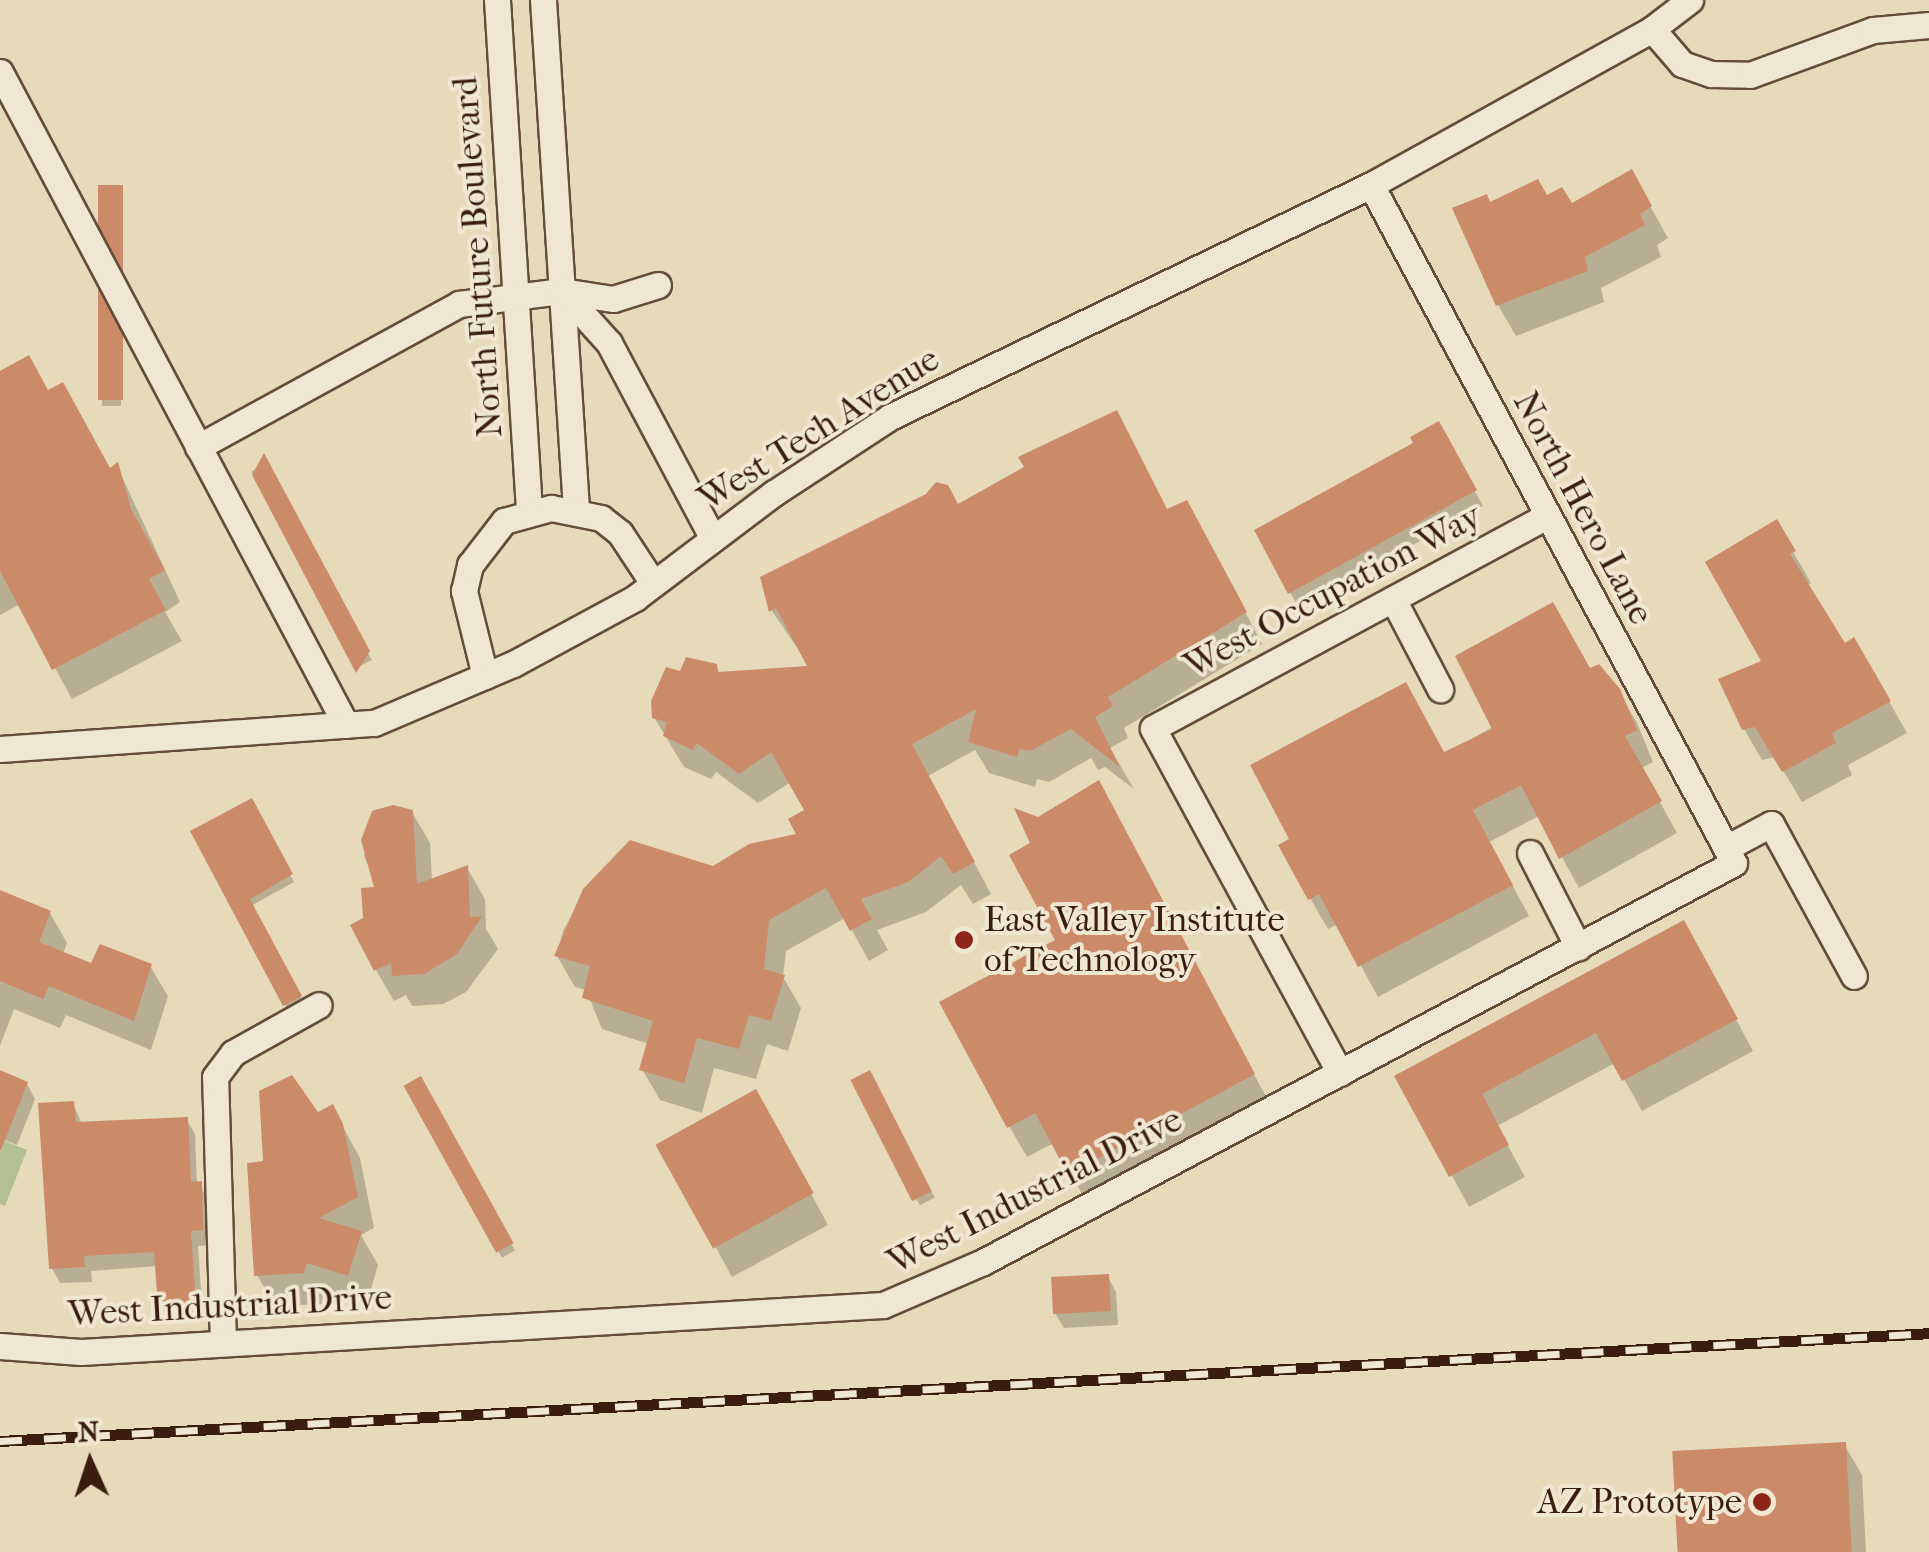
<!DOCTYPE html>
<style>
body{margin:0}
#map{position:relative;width:1929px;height:1552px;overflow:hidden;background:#e7daba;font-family:"IM FELL French Canon",serif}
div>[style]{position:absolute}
.green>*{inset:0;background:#b3c092}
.shadow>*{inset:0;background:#0003;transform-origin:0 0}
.building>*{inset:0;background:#cb8b69;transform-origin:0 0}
.roads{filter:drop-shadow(2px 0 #654c3a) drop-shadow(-2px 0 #654c3a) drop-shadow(0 2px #654c3a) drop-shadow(0 -2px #654c3a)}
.minor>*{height:25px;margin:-12.5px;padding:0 12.5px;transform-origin:12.5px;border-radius:12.5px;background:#efe7d2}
.rail>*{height:11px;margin-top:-5.5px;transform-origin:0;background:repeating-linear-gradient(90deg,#efe7d2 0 22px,#3a1d0f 0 44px);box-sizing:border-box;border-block:2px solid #3a1d0f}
.dots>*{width:28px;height:28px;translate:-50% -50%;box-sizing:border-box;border:5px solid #efe7d2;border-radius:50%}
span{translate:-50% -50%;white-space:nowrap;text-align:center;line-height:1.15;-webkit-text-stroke:8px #efe7d2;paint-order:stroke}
.street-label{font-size:35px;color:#3a1d0f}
.poi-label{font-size:35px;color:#3a1d0f}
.left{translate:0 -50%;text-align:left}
.right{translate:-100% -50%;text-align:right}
.north{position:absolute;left:40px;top:1412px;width:100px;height:100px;-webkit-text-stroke:8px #efe7d2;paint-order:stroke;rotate:357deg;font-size:28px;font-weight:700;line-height:40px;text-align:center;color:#3a1d0f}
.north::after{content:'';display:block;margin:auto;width:35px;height:45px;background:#3a1d0f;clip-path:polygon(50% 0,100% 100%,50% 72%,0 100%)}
</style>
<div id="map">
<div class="green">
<div style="clip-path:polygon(0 1139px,27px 1150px,5px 1206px,0 1204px)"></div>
</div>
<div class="shadow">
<div style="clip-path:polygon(1631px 172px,1668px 238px,1657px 245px,1661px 257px,1601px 288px,1604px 302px,1516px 336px,1498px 305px,1490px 204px,1546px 198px,1571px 206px)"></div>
<div style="left:102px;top:187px;width:19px;height:219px"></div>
<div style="clip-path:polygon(0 374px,48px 393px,110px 471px,117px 466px,180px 602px,165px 612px,182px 641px,72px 699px,20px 604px,0 615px)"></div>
<div style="clip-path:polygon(1438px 425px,1483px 506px,1299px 608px,1257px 532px,1417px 444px)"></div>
<div style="left:267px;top:463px;width:223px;height:18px;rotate:62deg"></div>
<div style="clip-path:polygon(958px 507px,1168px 512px,1204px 534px,1262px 644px,1124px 728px,1128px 738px,1110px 748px,1134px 789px,1105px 767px,1098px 770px,1091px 758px,1049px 782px,1037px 779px,1035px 787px,989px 773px,975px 750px,928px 776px,991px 894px,973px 904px,961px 885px,926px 912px,877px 930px,888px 950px,869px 961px,845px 918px,786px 951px,783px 977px,801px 1008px,788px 1051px,767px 1044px,756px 1079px,714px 1068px,702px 1113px,660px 1100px,642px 1069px,649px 1044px,602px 1029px,586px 990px,575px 987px,557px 956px,563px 931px,585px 891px,713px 869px,800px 836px,808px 811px,791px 782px,758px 803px,716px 772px,711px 779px,684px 767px,654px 717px,682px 674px,716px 666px,720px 674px,811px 668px,772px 611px,763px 578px)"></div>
<div style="clip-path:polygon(1776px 522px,1811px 583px,1807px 586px,1845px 647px,1854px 640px,1907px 733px,1848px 765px,1852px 775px,1802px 802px,1775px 757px,1762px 760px,1744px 729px,1765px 662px)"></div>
<div style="clip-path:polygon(1589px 671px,1618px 691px,1637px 723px,1653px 762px,1641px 768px,1677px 833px,1579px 888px,1539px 816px,1489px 842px,1529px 916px,1378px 997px,1338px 924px,1328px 929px,1310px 898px,1444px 755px)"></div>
<div style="clip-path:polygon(251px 801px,294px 882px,251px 906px,304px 1003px,289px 1012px,193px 832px)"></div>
<div style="clip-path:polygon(412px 812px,430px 843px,432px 881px,467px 868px,485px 899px,486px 929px,498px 949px,466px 992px,443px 1004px,412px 1006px,406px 995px,394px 1001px,376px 970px,365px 919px,378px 889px,364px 856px,374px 813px)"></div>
<div style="clip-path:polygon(1115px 814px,1271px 1106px,1088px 1205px,1054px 1143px,1027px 1157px,1009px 1126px,1059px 941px,1033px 844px,1039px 820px)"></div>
<div style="clip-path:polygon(0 893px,50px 913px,67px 943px,63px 954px,92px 966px,150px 966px,168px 996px,151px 1050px,66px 1015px,60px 1028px,14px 1009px,0 1046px)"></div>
<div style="clip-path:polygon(1701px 954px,1753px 1051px,1642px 1111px,1615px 1063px,1497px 1126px,1525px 1177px,1469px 1207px,1398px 1077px)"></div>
<div style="clip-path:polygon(0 1073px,27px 1084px,35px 1099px,17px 1145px,0 1138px)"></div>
<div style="left:869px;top:1074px;width:140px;height:17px;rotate:62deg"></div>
<div style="left:420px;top:1079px;width:196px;height:15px;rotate:61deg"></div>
<div style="clip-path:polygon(73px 1104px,82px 1124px,186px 1119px,195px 1134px,197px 1184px,209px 1199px,210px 1245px,198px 1246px,203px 1319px,169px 1321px,160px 1306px,158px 1266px,91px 1271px,92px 1282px,60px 1283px,52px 1268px)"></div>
<div style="clip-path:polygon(332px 1107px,360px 1158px,374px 1228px,361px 1235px,378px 1265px,366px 1306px,324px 1293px,321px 1304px,275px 1306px,257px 1275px,265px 1164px)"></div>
<div style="clip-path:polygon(773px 1123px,828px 1225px,732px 1277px,659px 1144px)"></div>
<div style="clip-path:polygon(1108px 1277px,1116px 1292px,1118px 1325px,1064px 1328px,1055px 1313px)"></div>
<div style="clip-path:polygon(1844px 1444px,1862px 1475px,1866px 1552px,1680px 1552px)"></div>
</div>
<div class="building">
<div style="clip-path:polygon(1632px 169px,1652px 206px,1640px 214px,1645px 225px,1585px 257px,1588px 271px,1496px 306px,1452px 208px,1487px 194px,1490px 202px,1538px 179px,1547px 195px,1562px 187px,1572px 203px)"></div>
<div style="left:98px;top:185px;width:25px;height:215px"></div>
<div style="clip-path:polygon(29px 355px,48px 390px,63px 382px,110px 468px,118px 462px,131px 509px,165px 570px,149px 579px,166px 610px,52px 670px,0 571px,0 371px)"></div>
<div style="clip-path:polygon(1117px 410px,1167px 509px,1187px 500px,1247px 612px,1108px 697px,1113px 706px,1095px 717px,1120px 767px,1071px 729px,1030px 751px,1020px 749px,1017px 757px,968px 742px,976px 709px,912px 744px,975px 862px,953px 874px,941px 856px,908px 882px,861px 899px,872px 919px,850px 931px,826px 888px,769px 920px,764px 969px,785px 975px,771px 1021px,749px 1015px,739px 1049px,697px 1038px,684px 1083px,639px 1070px,653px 1021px,582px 998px,590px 966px,554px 956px,583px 889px,630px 840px,713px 866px,749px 844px,796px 834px,788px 819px,804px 810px,771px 752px,739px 774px,697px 743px,693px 750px,663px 736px,667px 722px,652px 718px,651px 701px,666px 667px,680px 671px,686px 657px,717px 664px,718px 672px,807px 666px,776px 608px,769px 612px,760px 577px,926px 494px,936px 482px,948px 485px,958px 504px,1024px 467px,1018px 457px)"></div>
<div style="clip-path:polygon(1439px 421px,1477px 490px,1288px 594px,1254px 530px,1413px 443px,1410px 437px)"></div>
<div style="clip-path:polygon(264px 453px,370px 651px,356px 673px,252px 475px)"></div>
<div style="clip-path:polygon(1777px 519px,1796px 551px,1790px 554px,1845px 643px,1854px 637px,1891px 701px,1832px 733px,1836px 743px,1782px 772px,1755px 727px,1742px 730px,1718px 679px,1761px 661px,1705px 562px)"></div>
<div style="clip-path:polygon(1553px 602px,1590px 668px,1599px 664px,1620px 689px,1637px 730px,1625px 736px,1662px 801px,1559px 859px,1521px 785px,1473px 810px,1513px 885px,1358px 967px,1319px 894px,1308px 900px,1278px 845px,1289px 839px,1250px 765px,1406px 682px,1444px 752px,1492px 729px,1455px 656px)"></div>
<div style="clip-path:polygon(1099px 780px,1255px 1074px,1068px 1175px,1035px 1113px,1007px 1128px,939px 1002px,1055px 940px,1009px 855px,1030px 843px,1014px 808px,1038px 817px)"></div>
<div style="clip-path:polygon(252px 798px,293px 874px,250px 899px,302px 996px,283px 1006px,190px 831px)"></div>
<div style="clip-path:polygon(393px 805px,413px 810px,417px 884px,468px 865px,470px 917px,482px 916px,457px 954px,424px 974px,392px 976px,391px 963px,374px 971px,350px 925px,363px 918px,361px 888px,374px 887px,361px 840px,372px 811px)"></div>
<div style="clip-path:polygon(0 890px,51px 911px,39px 942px,91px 963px,100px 944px,152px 964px,134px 1021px,49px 986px,43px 999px,0 981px)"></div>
<div style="clip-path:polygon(1684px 920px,1738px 1019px,1622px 1081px,1596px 1033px,1482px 1094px,1509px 1145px,1449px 1177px,1394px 1076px)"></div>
<div style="clip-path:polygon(0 1070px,28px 1082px,1px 1150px,0 1150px)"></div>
<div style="left:870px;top:1070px;width:136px;height:22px;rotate:63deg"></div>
<div style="clip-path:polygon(292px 1075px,318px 1112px,333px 1104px,343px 1124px,358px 1197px,319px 1218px,362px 1231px,348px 1276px,307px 1263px,304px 1273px,254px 1276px,247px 1163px,263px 1161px,259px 1091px)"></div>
<div style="left:421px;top:1076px;width:191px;height:20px;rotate:61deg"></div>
<div style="left:756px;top:1089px;width:119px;height:115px;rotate:61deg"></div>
<div style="clip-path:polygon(74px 1101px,76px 1122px,188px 1117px,191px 1182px,202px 1181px,203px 1230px,191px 1231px,196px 1305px,158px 1307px,154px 1252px,84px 1256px,85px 1267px,49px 1269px,38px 1103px)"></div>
<div style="left:1109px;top:1274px;width:37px;height:58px;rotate:87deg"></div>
<div style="left:1846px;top:1442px;width:110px;height:174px;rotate:87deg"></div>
</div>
<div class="roads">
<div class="minor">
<div style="left:497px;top:0;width:511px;rotate:86.41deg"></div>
<div style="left:543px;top:0;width:510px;rotate:86.29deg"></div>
<div style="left:1652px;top:29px;width:46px;rotate:49.4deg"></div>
<div style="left:1682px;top:64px;width:31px;rotate:19deg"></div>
<div style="left:1711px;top:74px;width:39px;rotate:1deg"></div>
<div style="left:1750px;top:75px;width:131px;rotate:-20.1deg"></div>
<div style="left:1873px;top:30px;width:56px;rotate:-5.1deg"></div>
<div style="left:0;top:72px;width:739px;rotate:62.08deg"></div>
<div style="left:562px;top:291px;width:70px;rotate:47.9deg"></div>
<div style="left:609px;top:343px;width:220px;rotate:62deg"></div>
<div style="left:198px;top:447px;width:298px;rotate:-28.7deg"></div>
<div style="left:459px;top:304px;width:104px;rotate:-7.2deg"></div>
<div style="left:562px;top:291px;width:52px;rotate:8.9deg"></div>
<div style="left:613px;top:299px;width:47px;rotate:-17.3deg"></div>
<div style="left:1393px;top:599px;width:102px;rotate:62.4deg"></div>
<div style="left:485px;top:676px;width:88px;rotate:-103.9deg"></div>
<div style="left:464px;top:591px;width:27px;rotate:-77deg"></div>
<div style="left:470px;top:565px;width:56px;rotate:-52.3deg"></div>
<div style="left:504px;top:521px;width:49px;rotate:-15.5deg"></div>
<div style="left:551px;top:508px;width:51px;rotate:11.3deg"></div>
<div style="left:601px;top:518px;width:24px;rotate:38deg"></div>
<div style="left:620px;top:533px;width:60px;rotate:56.6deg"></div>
<div style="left:0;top:749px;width:375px;rotate:-4deg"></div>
<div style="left:374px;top:723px;width:151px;rotate:-23deg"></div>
<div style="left:513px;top:664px;width:139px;rotate:-28.4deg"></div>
<div style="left:635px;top:598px;width:174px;rotate:-37.1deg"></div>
<div style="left:774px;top:493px;width:139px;rotate:-33.2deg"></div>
<div style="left:890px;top:417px;width:534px;rotate:-25.75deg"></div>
<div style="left:1371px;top:185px;width:321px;rotate:-29deg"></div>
<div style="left:1652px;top:29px;width:48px;rotate:-37.3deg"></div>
<div style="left:1726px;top:848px;width:51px;rotate:-28.1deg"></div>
<div style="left:1771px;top:824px;width:173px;rotate:61.4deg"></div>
<div style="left:1530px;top:853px;width:106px;rotate:62.9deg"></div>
<div style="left:1340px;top:1073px;width:392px;rotate:-118.5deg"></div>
<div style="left:1153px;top:728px;width:447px;rotate:-28.3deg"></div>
<div style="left:223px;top:1343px;width:266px;rotate:-91.7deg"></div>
<div style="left:215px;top:1077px;width:30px;rotate:-53deg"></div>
<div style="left:233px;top:1053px;width:98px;rotate:-29.2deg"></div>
<div style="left:0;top:1346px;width:81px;rotate:4.2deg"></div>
<div style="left:81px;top:1352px;width:803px;rotate:-3.35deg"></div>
<div style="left:883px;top:1305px;width:109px;rotate:-23.3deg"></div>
<div style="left:983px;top:1262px;width:850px;rotate:-27.98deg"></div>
<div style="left:1734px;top:863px;width:769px;rotate:-118.16deg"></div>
</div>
</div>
<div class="rail">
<div style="left:0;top:1441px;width:1932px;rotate:-3.2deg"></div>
</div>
<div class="dots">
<div style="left:964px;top:940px;background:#8f2418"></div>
<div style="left:1762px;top:1502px;background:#8f2418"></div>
</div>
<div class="street-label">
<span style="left:478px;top:257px;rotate:-94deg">North Future Boulevard</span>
<span style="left:819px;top:429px;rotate:-32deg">West Tech Avenue</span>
<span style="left:1583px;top:508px;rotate:62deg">North Hero Lane</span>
<span style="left:1333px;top:591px;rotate:-28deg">West Occupation Way</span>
<span style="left:1035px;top:1191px;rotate:-27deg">West Industrial Drive</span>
<span style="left:230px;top:1306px;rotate:-3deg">West Industrial Drive</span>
</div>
<div class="poi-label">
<span class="left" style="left:984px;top:940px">East Valley Institute<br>of Technology</span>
<span class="right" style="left:1742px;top:1502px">AZ Prototype</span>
</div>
<div class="north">N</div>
</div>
